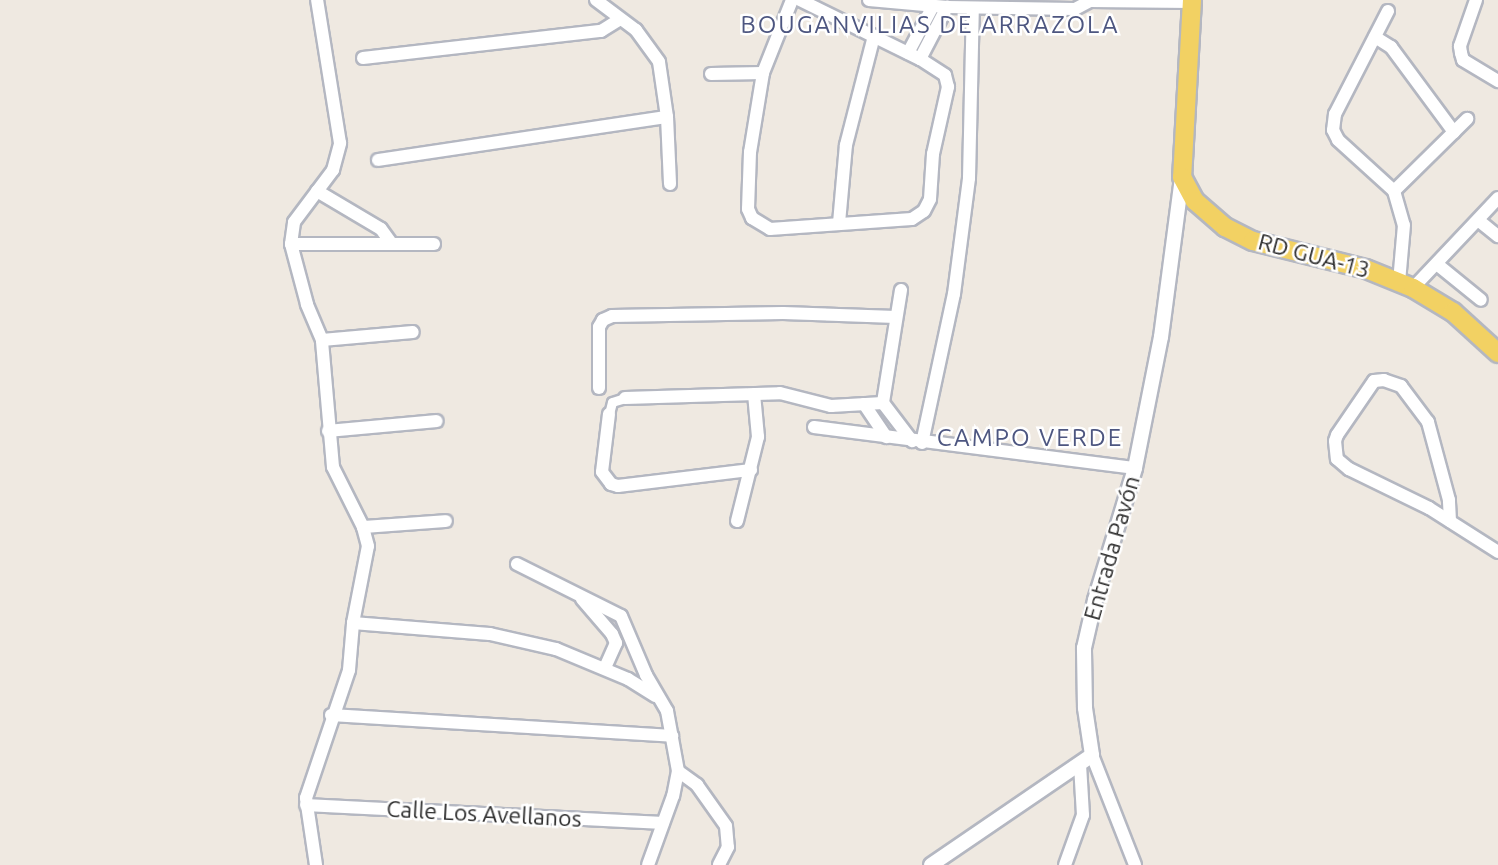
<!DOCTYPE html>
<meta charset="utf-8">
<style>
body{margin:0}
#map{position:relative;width:1498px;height:865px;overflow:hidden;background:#efe9e1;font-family:Ubuntu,sans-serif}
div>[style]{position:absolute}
.roads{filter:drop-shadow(2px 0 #b4b7c1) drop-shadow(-2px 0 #b4b7c1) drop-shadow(0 2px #b4b7c1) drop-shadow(0 -2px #b4b7c1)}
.pedestrian>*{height:9px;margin:-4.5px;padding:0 4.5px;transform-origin:4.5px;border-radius:4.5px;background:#fff}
.minor>*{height:12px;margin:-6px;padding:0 6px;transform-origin:6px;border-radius:6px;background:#fff}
.tertiary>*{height:14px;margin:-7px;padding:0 7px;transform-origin:7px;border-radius:7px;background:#fff}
.primary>*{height:18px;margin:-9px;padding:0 9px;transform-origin:9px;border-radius:9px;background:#f2d163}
span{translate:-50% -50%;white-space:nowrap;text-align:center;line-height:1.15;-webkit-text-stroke:5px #fff;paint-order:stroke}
.street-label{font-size:23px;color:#2e2e2e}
.neighbourhood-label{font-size:24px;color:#4d5680;letter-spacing:2px}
</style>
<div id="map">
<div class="roads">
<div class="pedestrian">
<div style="left:609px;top:414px;width:12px;rotate:-76deg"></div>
<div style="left:612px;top:402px;width:14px;rotate:-17deg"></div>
</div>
<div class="minor">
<div style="left:596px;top:0;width:50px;rotate:36.9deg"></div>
<div style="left:636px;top:30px;width:39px;rotate:54deg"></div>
<div style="left:659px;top:62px;width:56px;rotate:81.7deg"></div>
<div style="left:667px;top:117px;width:67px;rotate:87.4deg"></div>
<div style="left:792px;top:0;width:79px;rotate:111.7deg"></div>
<div style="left:763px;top:73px;width:80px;rotate:99.3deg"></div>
<div style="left:750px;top:152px;width:57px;rotate:92deg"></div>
<div style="left:748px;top:209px;width:10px;rotate:66deg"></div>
<div style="left:752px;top:218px;width:21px;rotate:31deg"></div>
<div style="left:770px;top:229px;width:142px;rotate:-4deg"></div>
<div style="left:912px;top:219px;width:14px;rotate:-34deg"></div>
<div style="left:924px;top:211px;width:13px;rotate:-63deg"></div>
<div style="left:930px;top:199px;width:45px;rotate:-86.2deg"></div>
<div style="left:933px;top:154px;width:69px;rotate:-77.4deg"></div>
<div style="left:948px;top:87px;width:12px;rotate:-104deg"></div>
<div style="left:945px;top:75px;width:30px;rotate:-147deg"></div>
<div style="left:920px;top:59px;width:134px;rotate:-153.8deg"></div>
<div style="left:869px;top:0;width:78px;rotate:5.1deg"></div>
<div style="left:947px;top:7px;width:128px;rotate:0.9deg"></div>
<div style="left:1075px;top:9px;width:17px;rotate:-28deg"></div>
<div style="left:1090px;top:1px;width:102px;rotate:0.6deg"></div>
<div style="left:1476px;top:0;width:49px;rotate:109.2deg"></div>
<div style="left:1460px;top:46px;width:7px;rotate:82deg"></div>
<div style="left:1461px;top:53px;width:7px;rotate:74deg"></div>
<div style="left:1463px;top:60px;width:41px;rotate:31deg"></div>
<div style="left:1388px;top:11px;width:116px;rotate:117.2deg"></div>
<div style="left:1335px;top:114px;width:16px;rotate:97deg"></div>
<div style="left:1333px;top:130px;width:11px;rotate:63deg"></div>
<div style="left:1338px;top:140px;width:76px;rotate:42.3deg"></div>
<div style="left:1394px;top:191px;width:35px;rotate:74deg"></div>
<div style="left:1404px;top:225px;width:57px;rotate:95deg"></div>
<div style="left:1375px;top:37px;width:19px;rotate:32deg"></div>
<div style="left:1391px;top:47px;width:106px;rotate:53.5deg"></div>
<div style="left:908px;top:53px;width:53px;rotate:-62deg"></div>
<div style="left:363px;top:58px;width:240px;rotate:-6.5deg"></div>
<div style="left:601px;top:31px;width:22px;rotate:-32deg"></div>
<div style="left:920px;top:59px;width:59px;rotate:-62.6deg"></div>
<div style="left:711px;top:74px;width:52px;rotate:-1.1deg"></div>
<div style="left:378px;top:160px;width:292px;rotate:-8.5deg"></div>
<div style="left:317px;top:191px;width:74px;rotate:30.7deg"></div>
<div style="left:381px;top:229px;width:17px;rotate:54deg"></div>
<div style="left:1394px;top:191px;width:103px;rotate:-44.6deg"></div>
<div style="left:1478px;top:220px;width:26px;rotate:39deg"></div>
<div style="left:839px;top:223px;width:78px;rotate:-84.9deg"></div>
<div style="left:846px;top:145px;width:113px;rotate:-75.6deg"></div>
<div style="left:291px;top:244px;width:143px"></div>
<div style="left:1438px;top:265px;width:55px;rotate:39.1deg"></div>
<div style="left:1413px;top:288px;width:124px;rotate:-46.6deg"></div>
<div style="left:901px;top:290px;width:114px;rotate:99.1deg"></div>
<div style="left:883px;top:403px;width:48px;rotate:52.7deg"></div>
<div style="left:322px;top:340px;width:91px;rotate:-5deg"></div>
<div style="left:599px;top:388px;width:61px;rotate:-90deg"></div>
<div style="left:599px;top:327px;width:8px;rotate:-60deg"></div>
<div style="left:603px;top:320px;width:10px;rotate:-24deg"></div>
<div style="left:612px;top:316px;width:171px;rotate:-1deg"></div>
<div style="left:783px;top:313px;width:113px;rotate:2deg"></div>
<div style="left:625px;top:398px;width:155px;rotate:-1.8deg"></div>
<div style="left:780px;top:393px;width:53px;rotate:14.3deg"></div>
<div style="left:831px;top:406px;width:52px;rotate:-3.3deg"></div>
<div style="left:864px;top:404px;width:40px;rotate:56deg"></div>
<div style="left:609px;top:414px;width:58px;rotate:96.9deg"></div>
<div style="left:602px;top:472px;width:15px;rotate:53deg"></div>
<div style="left:611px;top:484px;width:7px;rotate:16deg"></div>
<div style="left:618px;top:486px;width:134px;rotate:-6.9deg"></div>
<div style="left:814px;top:427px;width:324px;rotate:7.3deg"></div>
<div style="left:328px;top:431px;width:109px;rotate:-5.2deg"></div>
<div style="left:922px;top:443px;width:152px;rotate:-77.9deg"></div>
<div style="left:954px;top:294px;width:117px;rotate:-82.6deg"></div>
<div style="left:969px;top:178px;width:170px;rotate:-88.7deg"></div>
<div style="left:737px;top:521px;width:87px;rotate:-76deg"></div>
<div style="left:758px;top:437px;width:43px;rotate:-95.3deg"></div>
<div style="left:1450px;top:521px;width:21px;rotate:-93deg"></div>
<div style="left:1449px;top:500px;width:81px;rotate:-105.1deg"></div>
<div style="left:1428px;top:422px;width:45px;rotate:-126.9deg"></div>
<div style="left:1401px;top:386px;width:18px;rotate:-161deg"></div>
<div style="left:1384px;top:380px;width:10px;rotate:174deg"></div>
<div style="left:1374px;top:381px;width:65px;rotate:124.4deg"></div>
<div style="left:1337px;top:435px;width:6px;rotate:108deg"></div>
<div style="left:1335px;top:441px;width:18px;rotate:84deg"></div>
<div style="left:1337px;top:459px;width:16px;rotate:40deg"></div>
<div style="left:1349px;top:469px;width:89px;rotate:26deg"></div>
<div style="left:1429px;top:508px;width:82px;rotate:32.5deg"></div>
<div style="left:363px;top:527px;width:83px;rotate:-4.1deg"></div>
<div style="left:517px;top:564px;width:116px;rotate:26.6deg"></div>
<div style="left:621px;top:616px;width:64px;rotate:67deg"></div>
<div style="left:646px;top:675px;width:42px;rotate:59.7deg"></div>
<div style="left:667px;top:711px;width:61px;rotate:79.6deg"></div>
<div style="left:678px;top:771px;width:25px;rotate:101deg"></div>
<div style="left:673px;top:796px;width:73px;rotate:109.9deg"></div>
<div style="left:582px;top:599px;width:46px;rotate:49.4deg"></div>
<div style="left:612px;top:634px;width:10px;rotate:66deg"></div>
<div style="left:616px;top:643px;width:27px;rotate:114deg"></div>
<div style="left:353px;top:623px;width:137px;rotate:4.6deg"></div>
<div style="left:490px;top:634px;width:68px;rotate:12.8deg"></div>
<div style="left:556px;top:649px;width:78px;rotate:22.6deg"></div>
<div style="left:628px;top:679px;width:32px;rotate:32deg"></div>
<div style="left:331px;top:715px;width:342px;rotate:3.5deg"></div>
<div style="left:1092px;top:755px;width:118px;rotate:68.6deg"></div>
<div style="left:678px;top:771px;width:24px;rotate:36deg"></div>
<div style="left:697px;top:785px;width:50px;rotate:54.7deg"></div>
<div style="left:726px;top:826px;width:21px;rotate:85deg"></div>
<div style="left:728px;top:847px;width:20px;rotate:117deg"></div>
<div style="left:306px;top:805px;width:357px;rotate:2.9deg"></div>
<div style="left:316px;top:865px;width:68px;rotate:-98.5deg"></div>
<div style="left:306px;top:798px;width:135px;rotate:-71.4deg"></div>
<div style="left:349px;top:670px;width:47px;rotate:-85.1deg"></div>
<div style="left:353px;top:623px;width:78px;rotate:-79deg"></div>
<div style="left:368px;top:546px;width:20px;rotate:-105deg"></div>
<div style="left:363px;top:527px;width:67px;rotate:-116.6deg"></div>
<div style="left:333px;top:467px;width:127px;rotate:-95deg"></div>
<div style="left:322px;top:340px;width:39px;rotate:-113deg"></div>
<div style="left:307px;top:304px;width:62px;rotate:-104.9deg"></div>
<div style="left:291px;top:244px;width:22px;rotate:-82deg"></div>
<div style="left:294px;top:222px;width:65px;rotate:-53.1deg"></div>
<div style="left:333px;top:170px;width:28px;rotate:-75deg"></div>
<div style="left:340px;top:143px;width:145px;rotate:-99.1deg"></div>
<div style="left:1065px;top:865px;width:53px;rotate:-70.2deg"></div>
<div style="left:1083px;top:815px;width:50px;rotate:-93.4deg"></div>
</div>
<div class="tertiary">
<div style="left:931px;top:865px;width:195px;rotate:-34.3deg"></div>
<div style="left:1092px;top:755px;width:48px;rotate:-98.5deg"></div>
<div style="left:1085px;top:708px;width:60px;rotate:-91deg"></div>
<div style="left:1084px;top:648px;width:49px;rotate:-77.1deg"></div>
<div style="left:1095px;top:600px;width:138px;rotate:-73.1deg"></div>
<div style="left:1135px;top:468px;width:134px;rotate:-78.8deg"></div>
<div style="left:1161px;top:337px;width:161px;rotate:-82.5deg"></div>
</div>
<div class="primary">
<div style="left:1192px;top:0;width:177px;rotate:93.2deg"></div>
<div style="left:1182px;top:177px;width:27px;rotate:62deg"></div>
<div style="left:1195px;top:201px;width:40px;rotate:41deg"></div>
<div style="left:1225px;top:227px;width:31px;rotate:27deg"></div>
<div style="left:1253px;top:241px;width:116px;rotate:13.9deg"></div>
<div style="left:1366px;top:269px;width:51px;rotate:22deg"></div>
<div style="left:1413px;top:288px;width:47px;rotate:31deg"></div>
<div style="left:1453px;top:312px;width:61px;rotate:42.3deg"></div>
</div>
</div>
<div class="street-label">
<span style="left:1314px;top:256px;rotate:15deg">RD GUA-13</span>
<span style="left:1112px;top:548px;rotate:-74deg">Entrada Pavón</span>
<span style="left:484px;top:814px;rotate:3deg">Calle Los Avellanos</span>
</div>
<div class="neighbourhood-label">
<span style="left:930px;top:25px">BOUGANVILIAS DE ARRAZOLA</span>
<span style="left:1030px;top:438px">CAMPO VERDE</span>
</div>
</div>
